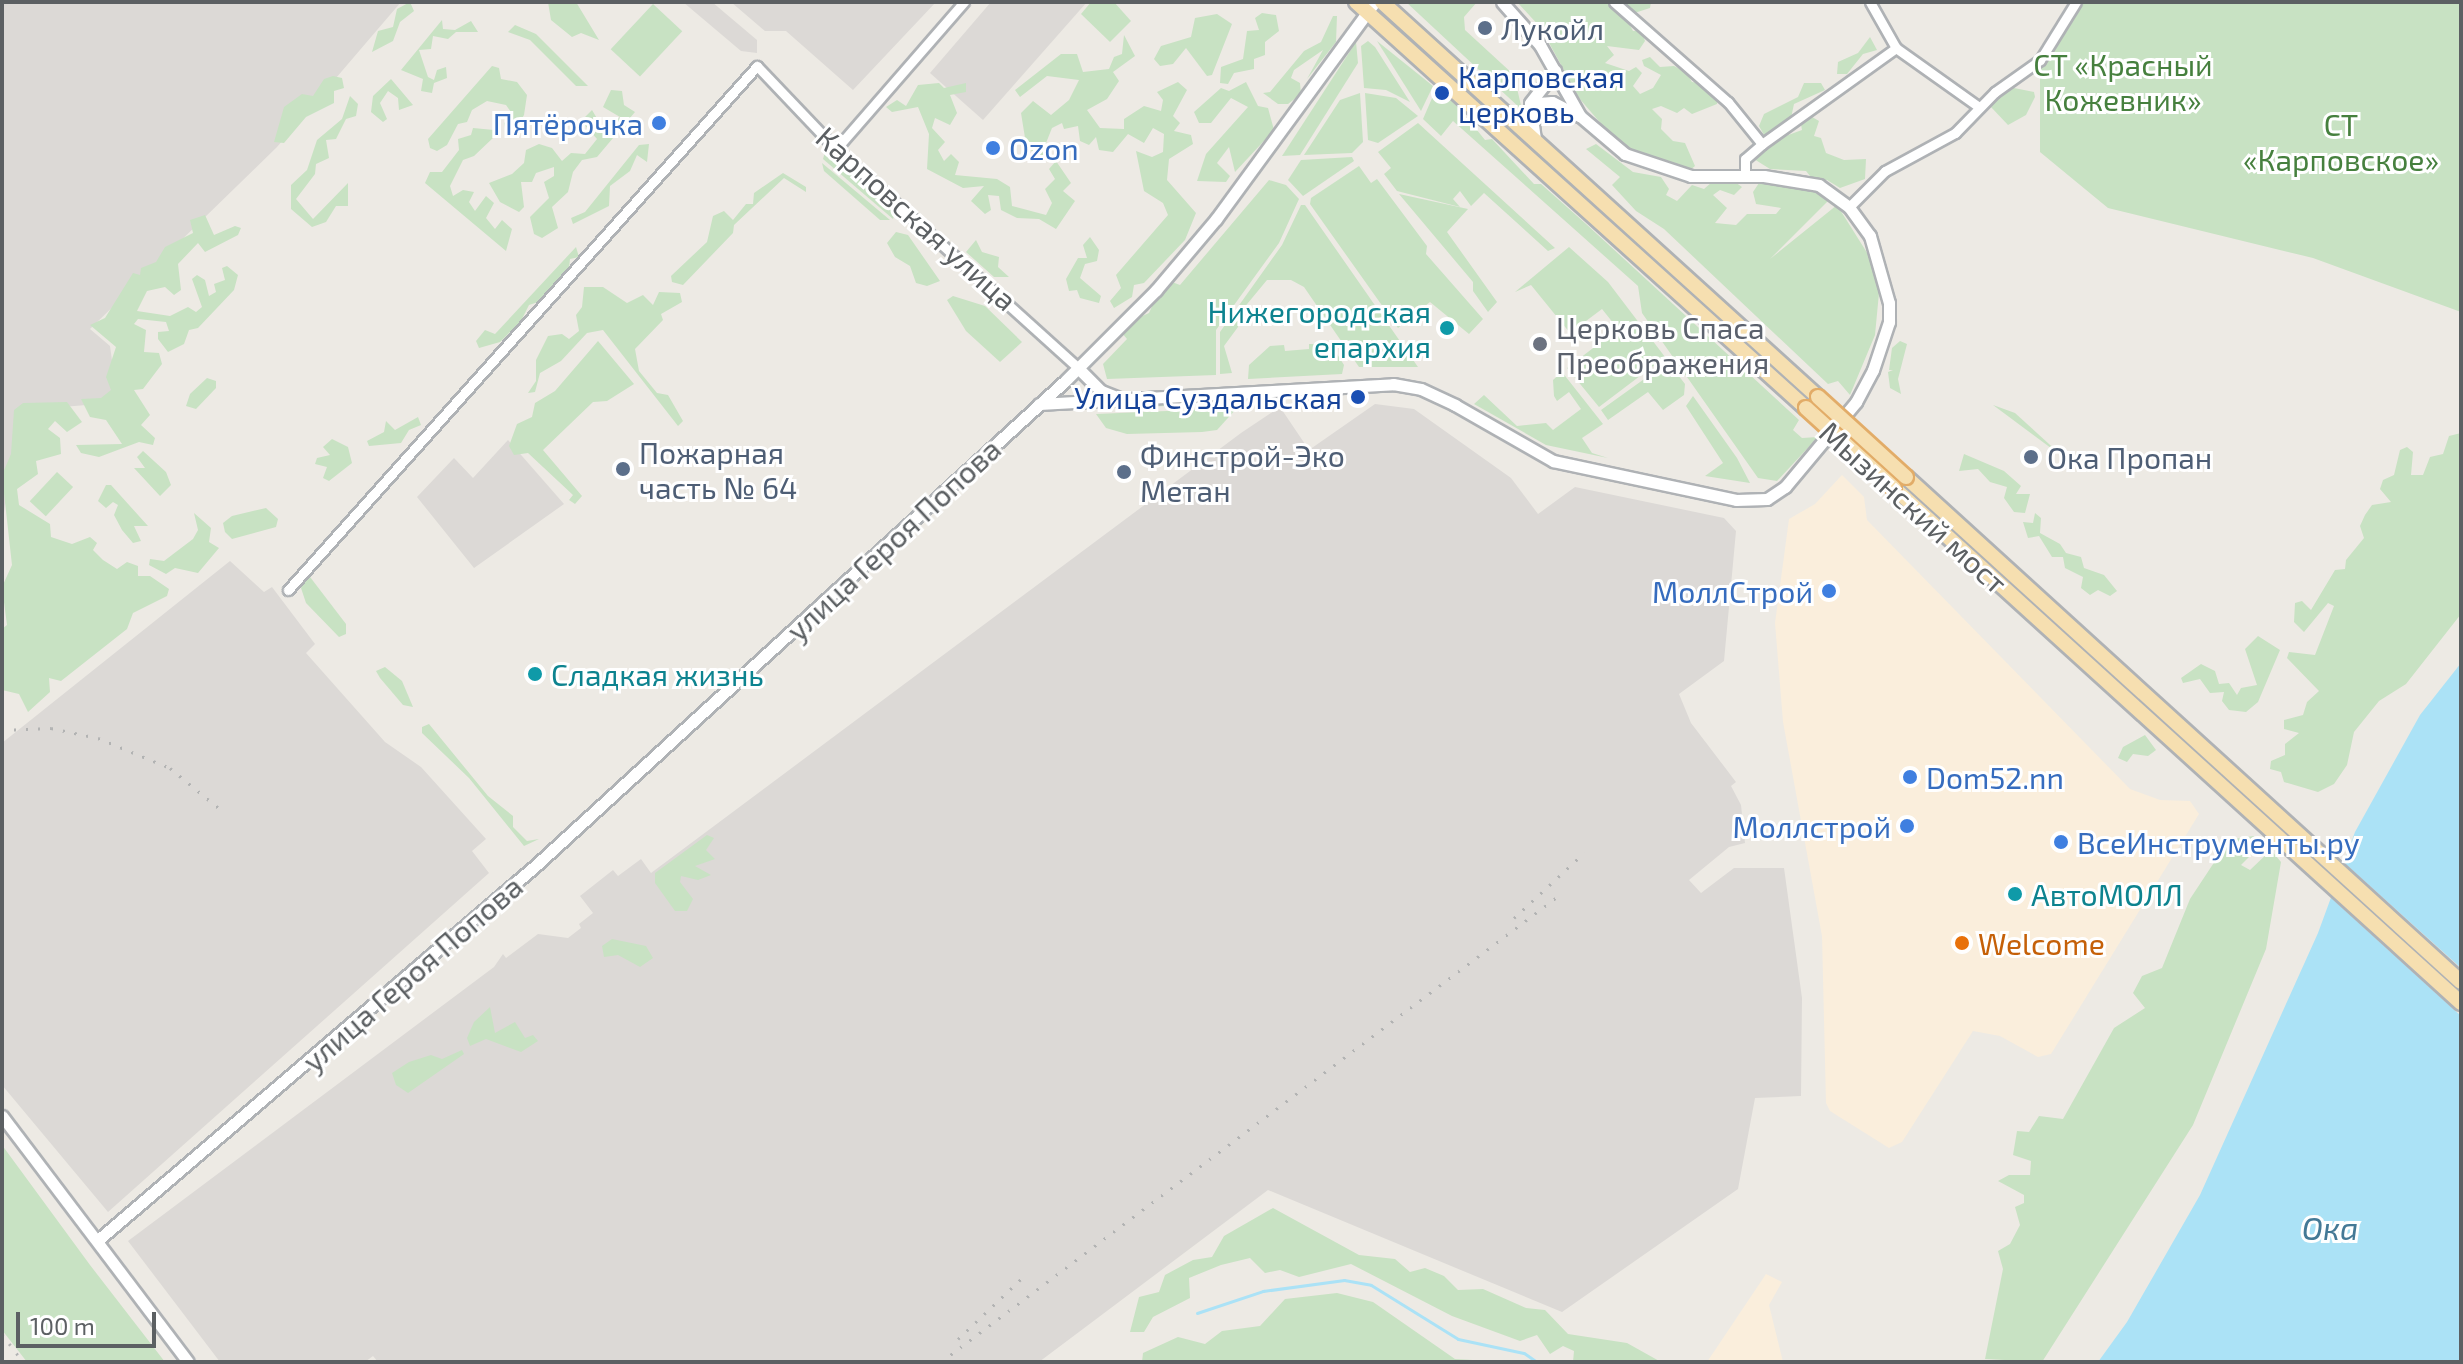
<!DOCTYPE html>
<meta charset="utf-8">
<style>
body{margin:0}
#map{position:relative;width:2463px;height:1364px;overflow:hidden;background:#edeae4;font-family:"Exo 2",sans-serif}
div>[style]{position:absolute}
.commercial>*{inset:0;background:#faeedc}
.industrial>*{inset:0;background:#dcd9d6}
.green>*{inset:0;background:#c8e2c3;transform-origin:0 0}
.water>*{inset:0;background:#abe2f6}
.pier>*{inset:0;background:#edeae4}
.stream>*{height:3px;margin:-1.5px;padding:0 1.5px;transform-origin:1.5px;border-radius:1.5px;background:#abe2f6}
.roads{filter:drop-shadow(2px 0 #afb2b5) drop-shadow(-2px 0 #afb2b5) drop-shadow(0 2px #afb2b5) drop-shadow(0 -2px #afb2b5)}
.minor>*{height:9px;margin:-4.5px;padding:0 4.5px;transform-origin:4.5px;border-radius:4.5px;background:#fff}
.tertiary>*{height:11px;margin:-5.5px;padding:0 5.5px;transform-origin:5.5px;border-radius:5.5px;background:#fff}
.primary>*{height:14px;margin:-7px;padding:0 7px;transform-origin:7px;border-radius:7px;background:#f6dfb0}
.rail>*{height:3px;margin-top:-1.5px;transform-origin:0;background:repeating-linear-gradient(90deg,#b2b3b3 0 2px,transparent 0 12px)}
.bridges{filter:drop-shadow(2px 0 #e2ac68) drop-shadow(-2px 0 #e2ac68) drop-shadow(0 2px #e2ac68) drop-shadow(0 -2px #e2ac68)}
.primary-bridge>*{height:14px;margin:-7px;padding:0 7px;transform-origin:7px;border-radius:7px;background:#f6dfb0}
.dots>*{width:22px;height:22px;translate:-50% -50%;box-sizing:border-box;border:4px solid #fff;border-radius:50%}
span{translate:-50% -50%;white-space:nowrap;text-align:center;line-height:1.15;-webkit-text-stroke:6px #fff;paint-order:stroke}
.service-label{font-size:30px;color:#4e5e75}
.left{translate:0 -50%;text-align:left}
.park-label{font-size:30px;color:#46803e}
.transit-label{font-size:30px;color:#164399}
.right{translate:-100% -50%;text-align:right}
.shop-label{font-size:30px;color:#366cbe}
.street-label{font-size:30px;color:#5c6063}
.culture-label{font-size:30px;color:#0d838f}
.worship-label{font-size:30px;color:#5b616d}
.food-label{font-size:30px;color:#c56008}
.water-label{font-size:32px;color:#447996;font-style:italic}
.frame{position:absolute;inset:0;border:4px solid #5c6063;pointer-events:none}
.scale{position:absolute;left:16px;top:1312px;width:140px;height:36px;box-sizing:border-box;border:4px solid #5c6063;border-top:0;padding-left:10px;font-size:24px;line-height:28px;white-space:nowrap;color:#5c6063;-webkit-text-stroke:6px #fff;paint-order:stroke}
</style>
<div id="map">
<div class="commercial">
<div style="clip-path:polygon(1842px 475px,1864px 497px,1867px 520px,2130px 789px,2160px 800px,2190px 801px,2199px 814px,2051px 1054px,2038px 1057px,2000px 1036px,1973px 1031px,1902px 1142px,1889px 1148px,1830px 1111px,1826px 1103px,1822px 936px,1783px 722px,1775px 623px,1789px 519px,1815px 504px)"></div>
<div style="clip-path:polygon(1766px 1274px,1782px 1282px,1769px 1305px,1783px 1362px,1707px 1362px)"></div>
</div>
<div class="industrial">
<div style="clip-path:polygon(2px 2px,401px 2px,277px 147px,90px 329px,110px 346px,116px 389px,99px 404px,37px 409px,10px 461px,2px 531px)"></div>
<div style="clip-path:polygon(683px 2px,712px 2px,757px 40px,757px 53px,741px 51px)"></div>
<div style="clip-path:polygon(731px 2px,936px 2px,853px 90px,786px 31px,765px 31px)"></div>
<div style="clip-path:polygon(991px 2px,1087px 2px,983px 120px,930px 73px)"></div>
<div style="clip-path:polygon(1375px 404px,1414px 409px,1511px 478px,1538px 514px,1575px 487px,1724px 518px,1736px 531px,1724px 661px,1679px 694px,1691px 723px,1736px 782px,1731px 786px,1741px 805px,1745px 843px,1729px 847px,1689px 880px,1701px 893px,1734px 868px,1784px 868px,1802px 998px,1801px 1096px,1755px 1098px,1738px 1189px,1562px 1312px,1268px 1190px,1039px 1362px,378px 1362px,373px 1356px,365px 1362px,220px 1362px,128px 1241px,494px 967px,503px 954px,506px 958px,538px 934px,568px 938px,581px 928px,579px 924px,593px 913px,580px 896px,613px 870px,618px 876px,641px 859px,651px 873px,1241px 433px,1280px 407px,1309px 450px)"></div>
<div style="clip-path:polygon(508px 440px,564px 504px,474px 568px,417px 497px,454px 458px,473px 478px)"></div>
<div style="clip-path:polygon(230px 561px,264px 592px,272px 587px,315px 644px,306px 653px,385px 742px,421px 767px,486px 839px,472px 851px,489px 873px,108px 1212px,2px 1085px,2px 743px)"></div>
</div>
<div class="green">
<div style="clip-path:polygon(410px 2px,414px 11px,400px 22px,393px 41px,372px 52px,378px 31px,393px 27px,397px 9px)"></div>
<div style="clip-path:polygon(548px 2px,576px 2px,599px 40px,581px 33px,572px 37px,551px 20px)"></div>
<div style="clip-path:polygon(1091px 2px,1114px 2px,1131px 21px,1110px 42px,1081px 14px)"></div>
<div style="clip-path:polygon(1406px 2px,1477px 2px,1464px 17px,1465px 30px,1514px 75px,1522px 110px)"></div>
<div style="clip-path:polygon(1517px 2px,1651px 2px,1650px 8px,1625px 16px,1633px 31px,1641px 30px,1645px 41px,1639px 50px,1607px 46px,1614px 55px,1605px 63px,1629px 71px,1636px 67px,1642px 73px,1633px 86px,1640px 94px,1653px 88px,1661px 75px,1644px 66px,1642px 60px,1650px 57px,1660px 67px,1674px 66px,1686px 72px,1692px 82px,1707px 84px,1718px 96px,1717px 104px,1692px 114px,1684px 108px,1677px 113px,1661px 106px,1652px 109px,1662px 119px,1661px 129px,1673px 141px,1685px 143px,1695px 166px,1689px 171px,1641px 157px,1603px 133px,1603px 126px,1579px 98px,1541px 28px)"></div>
<div style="clip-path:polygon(2081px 2px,2461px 2px,2461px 312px,2313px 258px,2108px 208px,2040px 152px,2040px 68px)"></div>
<div style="left:653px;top:4px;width:40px;height:62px;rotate:43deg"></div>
<div style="clip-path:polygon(1262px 13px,1276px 15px,1279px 31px,1265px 42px,1265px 55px,1254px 59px,1254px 69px,1234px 73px,1228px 84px,1220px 83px,1221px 67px,1243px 59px,1247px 31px,1259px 30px,1255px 18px)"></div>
<div style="clip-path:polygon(1217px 14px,1232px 24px,1212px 75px,1207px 76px,1186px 48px,1173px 64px,1160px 66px,1154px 59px,1161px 46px,1191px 37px,1195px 18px)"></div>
<div style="clip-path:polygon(1333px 16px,1337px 16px,1336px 42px,1307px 79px,1323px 50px,1294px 70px,1291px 78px,1300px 83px,1301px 94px,1288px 104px,1278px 104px,1263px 93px,1270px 92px,1304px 51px,1321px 42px)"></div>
<div style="clip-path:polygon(442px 20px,443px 29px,455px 30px,471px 21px,478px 32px,456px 32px,448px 39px,433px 36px,431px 49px,419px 50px,428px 77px,434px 80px,437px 70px,446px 67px,447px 78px,434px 83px,432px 93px,421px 91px,423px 79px,401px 70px)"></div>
<div style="clip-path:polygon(515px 25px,536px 34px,588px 86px,576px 86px,530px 40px,508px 32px)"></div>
<div style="clip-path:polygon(1124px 35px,1135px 56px,1113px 72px,1119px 81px,1107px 99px,1087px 110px,1100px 128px,1124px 129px,1124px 119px,1144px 106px,1161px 111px,1163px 100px,1157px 92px,1178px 82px,1187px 90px,1173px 116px,1180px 123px,1174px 131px,1191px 135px,1193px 144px,1169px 159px,1167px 180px,1196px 213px,1185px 240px,1144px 283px,1134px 285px,1132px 297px,1114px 308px,1110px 301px,1121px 288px,1116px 275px,1168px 215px,1163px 203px,1144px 191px,1136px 151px,1152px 157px,1163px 152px,1164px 134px,1153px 128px,1144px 143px,1128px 134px,1113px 152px,1099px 150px,1096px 137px,1089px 145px,1080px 141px,1078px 126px,1064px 129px,1062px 123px,1052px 128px,1044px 148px,1047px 157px,1041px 162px,1026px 144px,1021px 113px,1033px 101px,1051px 115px,1069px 100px,1079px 80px,1047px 76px,1020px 97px,1015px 90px,1061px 54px,1077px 54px,1083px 72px,1109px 69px,1114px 57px,1122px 54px)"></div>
<div style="clip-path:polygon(1870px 37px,1877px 50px,1863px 54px,1847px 74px,1837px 74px,1838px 62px,1858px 53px)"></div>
<div style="clip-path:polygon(1368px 41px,1375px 47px,1410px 102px,1386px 90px,1364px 88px,1361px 46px)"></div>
<div style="clip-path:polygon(1377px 41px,1433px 86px,1421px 111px)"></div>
<div style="clip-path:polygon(1356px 42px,1358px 63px,1300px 155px,1282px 156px)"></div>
<div style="clip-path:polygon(492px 66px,499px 68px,501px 79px,517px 82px,527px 95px,524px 115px,516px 128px,506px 133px,504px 123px,513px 115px,506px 105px,487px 101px,472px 110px,467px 122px,458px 124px,447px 145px,437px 151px,430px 148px,428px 139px)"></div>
<div style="clip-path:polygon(333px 76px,342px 78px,344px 88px,334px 91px,334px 103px,306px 117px,284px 143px,274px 142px,284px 107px,302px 94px,313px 96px,324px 79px)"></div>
<div style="clip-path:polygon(391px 79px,413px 105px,399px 110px,398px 98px,388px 91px,380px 103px,387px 119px,383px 122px,371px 112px,373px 96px)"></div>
<div style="clip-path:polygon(1246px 82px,1258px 106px,1268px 108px,1274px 130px,1235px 172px,1229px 147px,1217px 163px,1230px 176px,1226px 182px,1197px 181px,1206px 154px,1248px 107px,1231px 98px,1211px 123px,1199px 123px,1194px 112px,1221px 88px,1229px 91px)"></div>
<div style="clip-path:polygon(939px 83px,944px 88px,966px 83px,966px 92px,950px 95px,957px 113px,950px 125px,935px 118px,932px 128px,945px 142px,938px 150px,944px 161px,951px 154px,959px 162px,955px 175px,997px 179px,1010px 187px,1012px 206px,1046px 215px,1052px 203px,1045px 189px,1055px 179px,1049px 169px,1056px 161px,1071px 183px,1063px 191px,1075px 201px,1056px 229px,1039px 219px,1017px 218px,1001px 210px,999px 196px,988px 195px,991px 210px,985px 214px,971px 201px,984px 186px,963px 188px,927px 169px,929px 134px,918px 107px,892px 112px,886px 107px,897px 100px,906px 106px,918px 85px)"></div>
<div style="clip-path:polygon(1804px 83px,1821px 83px,1825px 90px,1794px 104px,1791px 118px,1764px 135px,1759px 126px,1764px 114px,1798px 97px)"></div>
<div style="clip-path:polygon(2009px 87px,2034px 92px,2035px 97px,2026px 115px,2008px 125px,1990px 106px)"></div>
<div style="clip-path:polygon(1436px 89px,1458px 106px,1460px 118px,1468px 119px,1485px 140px,1492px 139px,1534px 184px,1541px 184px,1585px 223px,1799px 420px,1793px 430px,1802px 438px,1818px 437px,1777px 481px,1758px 478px,1642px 313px,1638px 286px,1453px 121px,1441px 136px,1423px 119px)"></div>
<div style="clip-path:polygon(611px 90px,622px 91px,624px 105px,635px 112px,597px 157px,582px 160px,573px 172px,568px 192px,552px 207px,558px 228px,542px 238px,534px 234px,530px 217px,549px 198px,544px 182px,554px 176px,554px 167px,536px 173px,532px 182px,521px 182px,524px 207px,519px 212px,500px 202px,489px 183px,512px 174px,524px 163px,526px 150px,539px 144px,552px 148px,562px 161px,571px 153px,585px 154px,597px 139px,581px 121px,592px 110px,604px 130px,620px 117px,603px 107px)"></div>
<div style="clip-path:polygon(1360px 93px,1363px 142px,1352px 153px,1304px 155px,1340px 100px)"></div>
<div style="clip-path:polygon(1365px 93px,1396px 98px,1418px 116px,1378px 143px,1368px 140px)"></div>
<div style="clip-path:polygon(350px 96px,358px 104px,356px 116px,346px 119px,336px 139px,326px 140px,329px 158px,316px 164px,315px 174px,296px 199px,313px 219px,348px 183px,348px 206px,336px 206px,326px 222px,312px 227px,291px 209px,291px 185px,307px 170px,317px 140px,342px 119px)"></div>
<div style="clip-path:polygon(1807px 114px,1819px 121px,1814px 136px,1821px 138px,1826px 153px,1844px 160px,1866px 159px,1865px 179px,1840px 188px,1827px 180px,1814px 181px,1806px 171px,1770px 169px,1754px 159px,1755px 147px,1802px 130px,1800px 119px)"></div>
<div style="clip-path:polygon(1418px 123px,1555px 248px,1548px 251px,1484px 193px,1471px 206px,1460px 191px,1453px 199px,1460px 207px,1397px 191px,1384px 174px,1391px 168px,1378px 152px)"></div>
<div style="clip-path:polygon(473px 128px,494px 130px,494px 137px,474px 156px,463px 160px,450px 186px,453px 196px,463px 190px,474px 192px,469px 202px,475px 211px,486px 196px,494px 203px,486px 218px,495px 229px,502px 220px,512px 229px,506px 251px,425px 183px,430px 172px,442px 172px,459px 150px,458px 139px,471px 135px)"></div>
<div style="clip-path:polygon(649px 144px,647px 162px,637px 155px,630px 171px,610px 186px,609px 206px,573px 224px,571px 218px,585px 212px,639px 145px)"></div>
<div style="clip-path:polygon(1596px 144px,1633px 172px,1661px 177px,1669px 189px,1666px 195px,1677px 201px,1692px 185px,1704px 189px,1712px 182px,1735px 182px,1742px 187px,1734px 195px,1720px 190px,1713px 195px,1727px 208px,1715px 223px,1736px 225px,1747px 214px,1776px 214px,1781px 208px,1756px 204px,1753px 192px,1759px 183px,1803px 184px,1817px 190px,1828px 201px,1770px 259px,1837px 205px,1871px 259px,1879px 293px,1875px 335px,1850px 395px,1838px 381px,1828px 384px,1664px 229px,1636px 211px,1612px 185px,1620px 177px,1586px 149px)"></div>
<div style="clip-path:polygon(825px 152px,833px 152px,896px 209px,893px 219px,823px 159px)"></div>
<div style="clip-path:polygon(1352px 157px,1354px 161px,1303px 196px,1288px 180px,1301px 160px)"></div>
<div style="clip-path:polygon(822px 163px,890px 220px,880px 220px,824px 171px)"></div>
<div style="clip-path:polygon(1359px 166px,1371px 183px,1377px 179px,1427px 246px,1426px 254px,1483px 319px,1469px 334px,1430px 302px,1398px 328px,1310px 204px,1311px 198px)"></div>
<div style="clip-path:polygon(783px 173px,806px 187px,806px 192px,784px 178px,734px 225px,733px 233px,683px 285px,672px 282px,671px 276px,707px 242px,713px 216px,724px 211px,733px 220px,746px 204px,753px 204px,754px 193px)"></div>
<div style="clip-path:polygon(1269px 180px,1286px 185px,1299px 199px,1279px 243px,1216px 330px,1216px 375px,1107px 379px,1103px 364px,1127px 339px,1122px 333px,1127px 323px,1149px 313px,1159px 291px,1172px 282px,1180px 285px)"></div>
<div style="clip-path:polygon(1399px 194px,1468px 209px,1447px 232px,1497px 302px,1488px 312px,1473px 291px,1473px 282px)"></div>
<div style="clip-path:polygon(1301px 205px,1305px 205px,1418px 367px,1359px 367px,1304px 287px,1291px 280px,1267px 280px,1238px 315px,1238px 327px,1224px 346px,1232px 373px,1220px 374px,1220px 332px,1282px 245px)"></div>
<div style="clip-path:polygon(205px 215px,214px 235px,235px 226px,241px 228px,238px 235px,205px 252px,198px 243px,178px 264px,181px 290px,174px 295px,165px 287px,147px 291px,137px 311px,170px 316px,188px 307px,196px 312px,202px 307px,192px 279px,197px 275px,205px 280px,209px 296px,216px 292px,214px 284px,225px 280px,222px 268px,227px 266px,238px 275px,234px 290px,198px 328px,189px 330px,184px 344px,168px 352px,158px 339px,158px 332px,169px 331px,166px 322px,138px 319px,134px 324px,146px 330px,144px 352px,159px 353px,162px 364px,143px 389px,134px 390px,150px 415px,141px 425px,155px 438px,153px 445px,139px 442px,99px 457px,81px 453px,76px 445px,122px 444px,106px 420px,90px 417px,81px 399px,101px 398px,111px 390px,106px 377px,116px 347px,90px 325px,105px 318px,133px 273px,140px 275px,141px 268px,156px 262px,165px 247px,193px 233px,190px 220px)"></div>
<div style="clip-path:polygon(896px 232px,908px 235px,940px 281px,927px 286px,916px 283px,910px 266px,895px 257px,887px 243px)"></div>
<div style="clip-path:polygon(1090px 237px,1099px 250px,1097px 261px,1085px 264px,1080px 278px,1101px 296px,1099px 303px,1080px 298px,1077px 290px,1069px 291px,1066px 279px,1078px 258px,1087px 258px,1083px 245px)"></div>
<div style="clip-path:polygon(976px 240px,982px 252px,999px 257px,998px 267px,1009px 277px,994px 277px,966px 252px)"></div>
<div style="clip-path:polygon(576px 247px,579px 257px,570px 259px,569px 268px,538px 302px,529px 305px,521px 321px,500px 342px,479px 348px,476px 341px,485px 330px,495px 334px)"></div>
<div style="clip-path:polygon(1569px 247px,1608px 282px,1665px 357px,1599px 407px,1567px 368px,1618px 329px,1602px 309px,1570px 333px,1531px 285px,1515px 292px)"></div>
<div style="clip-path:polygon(584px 287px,603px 287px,627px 303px,643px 295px,653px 305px,659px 292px,680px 293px,682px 302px,661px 314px,663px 320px,635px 349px,639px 371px,657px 393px,668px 395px,683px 421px,678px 426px,603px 330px,587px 333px,561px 361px,540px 373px,535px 392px,528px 393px,536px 381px,536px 360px,548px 336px,562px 334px,569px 339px,579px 331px,576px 315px,582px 307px)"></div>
<div style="clip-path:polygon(953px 296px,985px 306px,1022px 342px,1000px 362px,966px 331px,947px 300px)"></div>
<div style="clip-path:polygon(598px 341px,634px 384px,607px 401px,593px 402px,543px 450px,582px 496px,575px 504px,569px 500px,573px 495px,528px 453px,514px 455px,509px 446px,517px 424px,532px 417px,535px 403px,555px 391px)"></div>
<div style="clip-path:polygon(1900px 341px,1907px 344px,1898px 379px,1901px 394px,1890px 388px,1888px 372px,1893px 370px,1889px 370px,1892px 348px)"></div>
<div style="clip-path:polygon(1309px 344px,1325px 344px,1337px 354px,1344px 365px,1342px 374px,1248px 379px,1249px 365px,1270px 346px,1284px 345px,1285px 351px,1309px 349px)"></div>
<div style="clip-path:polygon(1668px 362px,1685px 384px,1684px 395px,1663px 410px,1648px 392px,1608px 420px,1601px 410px)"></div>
<div style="clip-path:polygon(1562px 372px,1603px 424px,1582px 438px,1592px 453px,1608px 458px,1546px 445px,1474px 404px,1484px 395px,1517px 426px,1546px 423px,1553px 430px,1581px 409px,1569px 392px,1557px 401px,1554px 396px,1553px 380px)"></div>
<div style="clip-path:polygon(207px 378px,216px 381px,216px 388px,196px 409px,186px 406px,190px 394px)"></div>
<div style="clip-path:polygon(1693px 396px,1737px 458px,1750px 483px,1705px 476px,1723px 463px,1686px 406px)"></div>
<div style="clip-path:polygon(1227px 400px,1237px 403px,1096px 409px,1097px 406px)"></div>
<div style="clip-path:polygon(67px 402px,82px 422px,67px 432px,55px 421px,48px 429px,60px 438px,61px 454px,36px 461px,38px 474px,17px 489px,19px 505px,50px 524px,51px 537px,72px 544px,90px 537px,97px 543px,93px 550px,103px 560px,117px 569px,127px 562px,138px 566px,138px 576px,150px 576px,169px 589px,167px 596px,133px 613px,127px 629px,61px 681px,49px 678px,50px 692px,28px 712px,19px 694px,2px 690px,2px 629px,7px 625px,2px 587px,12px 565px,2px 475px,11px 454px,14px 410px,23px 403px)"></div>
<div style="clip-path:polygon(1993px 405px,2015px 413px,2060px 454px,2059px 454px)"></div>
<div style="clip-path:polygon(1237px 408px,1217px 430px,1202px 432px,1127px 434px,1106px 428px,1096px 414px)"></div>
<div style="clip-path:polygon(418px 417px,421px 425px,409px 430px,401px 443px,369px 446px,367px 441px,384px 432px,386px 421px,395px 430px)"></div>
<div style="clip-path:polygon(2461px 433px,2461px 614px,2406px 684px,2379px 701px,2354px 732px,2347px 765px,2334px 784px,2318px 792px,2284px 782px,2281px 772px,2270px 769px,2271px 761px,2285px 755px,2285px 744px,2299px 733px,2284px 729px,2284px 720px,2303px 715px,2307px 702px,2319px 691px,2287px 658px,2289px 652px,2315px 655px,2334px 606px,2328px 603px,2304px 632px,2294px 622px,2295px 603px,2302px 601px,2311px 610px,2335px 570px,2345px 569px,2346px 560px,2364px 538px,2360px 526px,2365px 515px,2372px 505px,2391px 502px,2380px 489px,2383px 480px,2394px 475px,2400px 450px,2407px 447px,2413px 452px,2411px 475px,2423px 475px,2430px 457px,2443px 454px,2449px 436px)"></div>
<div style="clip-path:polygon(332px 439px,348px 447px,352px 463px,329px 481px,323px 478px,327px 467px,315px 464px,317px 458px,330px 455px,323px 447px)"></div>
<div style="clip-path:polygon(143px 451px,166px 472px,171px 485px,160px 496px,134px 468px,145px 468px,137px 457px)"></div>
<div style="clip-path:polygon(1964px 454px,2004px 471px,2021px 486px,2016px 494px,2030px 494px,2025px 513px,2014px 512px,2004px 498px,2007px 487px,1990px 482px,1978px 469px,1959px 471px)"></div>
<div style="left:57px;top:472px;width:22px;height:40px;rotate:43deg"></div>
<div style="clip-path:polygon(106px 485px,111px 485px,148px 526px,134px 526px,141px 541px,133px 543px,122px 530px,114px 515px,118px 505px,113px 502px,106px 508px,98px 501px)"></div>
<div style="clip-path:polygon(266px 508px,278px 519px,276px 527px,232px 539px,225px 532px,223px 523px,232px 516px)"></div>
<div style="clip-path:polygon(194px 513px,211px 528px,209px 542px,219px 548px,198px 573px,175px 568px,166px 574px,149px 565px,150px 559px,164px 561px,193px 539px,198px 530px)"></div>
<div style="clip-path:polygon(2035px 513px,2041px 518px,2040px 533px,2060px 544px,2066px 553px,2081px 557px,2084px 568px,2104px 575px,2117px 591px,2110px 596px,2098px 590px,2090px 595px,2081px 588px,2083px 577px,2065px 568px,2063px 557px,2052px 557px,2039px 536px,2028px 538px,2023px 522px,2033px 523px)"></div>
<div style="clip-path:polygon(307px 573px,346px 624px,346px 634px,339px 637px,306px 603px,301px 588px)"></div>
<div style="clip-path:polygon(2258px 636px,2280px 650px,2258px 702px,2246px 712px,2229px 710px,2222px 701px,2224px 692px,2210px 693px,2200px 679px,2183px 683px,2181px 678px,2201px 664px,2215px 671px,2219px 684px,2229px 683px,2237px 695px,2241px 688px,2257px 685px,2245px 649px)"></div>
<div style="clip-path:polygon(385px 667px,402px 681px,413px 707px,403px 705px,380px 678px,376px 671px)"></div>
<div style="clip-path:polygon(429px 724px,488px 796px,513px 816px,513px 827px,527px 841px,539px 839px,524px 846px,469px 778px,422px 733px,422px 727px)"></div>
<div style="clip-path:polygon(2145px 735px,2156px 750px,2148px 756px,2133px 754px,2127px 762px,2118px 758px,2123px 747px)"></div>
<div style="clip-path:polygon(707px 835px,714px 838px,706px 850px,715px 859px,695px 866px,711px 875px,698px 880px,681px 876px,680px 882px,693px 899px,687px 911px,675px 911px,655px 883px,655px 873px)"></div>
<div style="clip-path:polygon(2254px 836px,2260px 846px,2241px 865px,2250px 870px,2271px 850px,2281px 862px,2266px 949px,2193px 1125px,2042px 1362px,1985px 1359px,2003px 1269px,1998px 1251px,2010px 1244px,2020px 1225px,2015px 1207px,2024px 1203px,2024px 1195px,1998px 1181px,2009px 1175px,2030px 1175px,2031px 1161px,2013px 1155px,2017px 1131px,2029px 1132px,2039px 1116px,2063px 1119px,2114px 1028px,2145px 1008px,2133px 993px,2142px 976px,2162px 968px,2190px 899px,2219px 855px,2233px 839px)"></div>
<div style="clip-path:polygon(612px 939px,646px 946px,653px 958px,640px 967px,618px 955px,604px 957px,602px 946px)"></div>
<div style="clip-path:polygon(490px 1007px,495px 1033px,515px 1022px,525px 1038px,533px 1035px,538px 1041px,521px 1052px,486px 1039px,470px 1046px,467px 1038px,474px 1022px)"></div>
<div style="clip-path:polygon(462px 1050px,464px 1054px,408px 1093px,396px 1085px,392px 1073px,409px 1062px,431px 1055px,442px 1059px)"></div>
<div style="clip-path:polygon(2px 1145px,90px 1265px,165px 1362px,27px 1362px,2px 1330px)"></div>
<div style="clip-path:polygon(1273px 1208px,1359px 1255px,1395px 1259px,1410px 1272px,1425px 1268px,1444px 1276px,1458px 1290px,1483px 1289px,1526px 1308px,1545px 1310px,1568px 1334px,1627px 1343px,1661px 1362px,1573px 1362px,1574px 1351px,1563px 1346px,1550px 1354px,1537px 1335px,1520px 1341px,1452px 1316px,1351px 1264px,1299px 1277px,1280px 1270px,1265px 1273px,1250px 1258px,1221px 1265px,1189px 1278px,1190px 1298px,1153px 1317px,1144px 1332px,1130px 1332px,1139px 1297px,1159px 1292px,1165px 1275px,1193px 1260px,1212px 1257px,1224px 1236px)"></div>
<div style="clip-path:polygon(1337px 1293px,1373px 1302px,1455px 1359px,1509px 1362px,1142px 1362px,1143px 1353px,1178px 1337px,1205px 1344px,1222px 1331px,1260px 1326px,1285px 1299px)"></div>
</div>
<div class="water">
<div style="clip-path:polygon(2461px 663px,2461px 1362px,2098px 1362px,2127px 1322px,2200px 1195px,2318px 933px,2355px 832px,2420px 715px)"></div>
</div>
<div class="pier">
<div style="clip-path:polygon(2341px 860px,2461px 968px,2461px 1016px,2328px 895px)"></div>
</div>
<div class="stream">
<div style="left:1197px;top:1313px;width:70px;rotate:-18.4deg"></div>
<div style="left:1263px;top:1291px;width:82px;rotate:-7.7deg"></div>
<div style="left:1344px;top:1280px;width:27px;rotate:10deg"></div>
<div style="left:1371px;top:1285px;width:102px;rotate:31.8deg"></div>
<div style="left:1458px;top:1339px;width:67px;rotate:12deg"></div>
<div style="left:1524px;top:1353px;width:16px;rotate:35deg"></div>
</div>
<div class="roads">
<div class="minor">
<div style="left:1614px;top:2px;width:152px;rotate:41.3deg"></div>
<div style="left:1728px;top:102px;width:54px;rotate:51deg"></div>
<div style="left:1870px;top:2px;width:53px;rotate:60.5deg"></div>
<div style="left:1896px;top:48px;width:102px;rotate:35.4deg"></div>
<div style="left:836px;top:149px;width:195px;rotate:-49deg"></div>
<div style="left:1745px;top:177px;width:18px;rotate:-90deg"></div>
<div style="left:1745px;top:159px;width:23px;rotate:-41deg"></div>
<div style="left:1762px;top:144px;width:165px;rotate:-35.6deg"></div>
<div style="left:1849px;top:207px;width:51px;rotate:-45deg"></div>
<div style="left:1885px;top:171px;width:80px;rotate:-28.5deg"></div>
<div style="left:1955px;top:133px;width:57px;rotate:-45.7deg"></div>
<div style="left:1995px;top:92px;width:55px;rotate:-35.4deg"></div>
<div style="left:2040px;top:60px;width:68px;rotate:-58.2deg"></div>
<div style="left:288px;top:590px;width:703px;rotate:-48.17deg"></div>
<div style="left:757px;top:66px;width:115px;rotate:46.4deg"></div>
<div style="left:836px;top:149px;width:326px;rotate:42.1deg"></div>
</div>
<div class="tertiary">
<div style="left:1530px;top:114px;width:14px;rotate:-54deg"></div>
<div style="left:1538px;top:103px;width:14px;rotate:-4deg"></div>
<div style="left:1552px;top:102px;width:31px;rotate:27deg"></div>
<div style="left:1535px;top:139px;width:36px;rotate:-98deg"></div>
<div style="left:1530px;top:103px;width:41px;rotate:-52deg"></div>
<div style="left:1078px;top:368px;width:33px;rotate:45deg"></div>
<div style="left:1101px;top:391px;width:19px;rotate:21deg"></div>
<div style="left:1039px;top:404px;width:355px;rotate:-3.2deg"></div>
<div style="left:1393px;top:384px;width:28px;rotate:10deg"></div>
<div style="left:1421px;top:389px;width:38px;rotate:25deg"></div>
<div style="left:1455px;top:405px;width:113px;rotate:29.7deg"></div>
<div style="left:1553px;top:461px;width:187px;rotate:12deg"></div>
<div style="left:1736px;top:500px;width:31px;rotate:-2deg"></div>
<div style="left:1767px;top:499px;width:22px;rotate:-34deg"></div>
<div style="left:1785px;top:487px;width:111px;rotate:-50.1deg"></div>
<div style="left:1856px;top:402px;width:36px;rotate:-62deg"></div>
<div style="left:1873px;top:370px;width:51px;rotate:-71.6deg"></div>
<div style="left:1889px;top:322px;width:19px;rotate:-90deg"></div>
<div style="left:1889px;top:303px;width:70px;rotate:-105.8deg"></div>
<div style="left:1870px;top:236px;width:36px;rotate:-126deg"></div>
<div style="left:1849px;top:207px;width:37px;rotate:-144deg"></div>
<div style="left:1819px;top:185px;width:56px;rotate:-170.7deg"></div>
<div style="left:1764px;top:176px;width:73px;rotate:180deg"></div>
<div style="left:1691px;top:176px;width:70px;rotate:-161.6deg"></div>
<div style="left:1625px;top:154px;width:59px;rotate:-139.8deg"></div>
<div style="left:1580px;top:116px;width:81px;rotate:-119.4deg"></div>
<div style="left:1540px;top:45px;width:57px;rotate:-131.5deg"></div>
<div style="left:2px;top:1116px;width:308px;rotate:52.9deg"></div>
<div style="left:98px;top:1240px;width:574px;rotate:-40.55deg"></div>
<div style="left:534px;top:867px;width:721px;rotate:-42.47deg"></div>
<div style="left:1066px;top:380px;width:127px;rotate:-45deg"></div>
<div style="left:1156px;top:290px;width:93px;rotate:-49.8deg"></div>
<div style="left:1216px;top:219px;width:269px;rotate:-53.8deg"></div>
</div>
<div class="primary">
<div style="left:1356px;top:2px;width:606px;rotate:42.06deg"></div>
<div style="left:1382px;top:2px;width:588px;rotate:42.18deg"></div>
<div style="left:1906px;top:477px;width:750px;rotate:42.3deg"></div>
<div style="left:1894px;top:488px;width:766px;rotate:42.25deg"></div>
</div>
</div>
<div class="rail">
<div style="left:2px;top:730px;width:49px;rotate:-2.3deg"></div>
<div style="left:51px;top:728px;width:48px;rotate:12deg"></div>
<div style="left:98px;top:738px;width:78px;rotate:22.6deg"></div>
<div style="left:170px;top:768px;width:65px;rotate:39.4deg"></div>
<div style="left:1514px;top:918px;width:96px;rotate:-42.9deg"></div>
<div style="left:2px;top:1334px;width:35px;rotate:53deg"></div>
<div style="left:958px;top:1339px;width:88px;rotate:-43.6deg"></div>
<div style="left:941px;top:1362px;width:772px;rotate:-37.05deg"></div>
</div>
<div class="bridges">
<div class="primary-bridge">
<div style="left:1818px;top:397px;width:119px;rotate:42.3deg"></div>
<div style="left:1806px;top:408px;width:119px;rotate:42.3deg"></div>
</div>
</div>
<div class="dots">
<div style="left:1485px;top:28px;background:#5c6f8a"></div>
<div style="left:1442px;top:93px;background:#1a4fb4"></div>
<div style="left:659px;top:123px;background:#3f7fe0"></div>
<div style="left:993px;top:148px;background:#3f7fe0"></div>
<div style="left:1447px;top:328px;background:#0f9aa8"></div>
<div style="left:1540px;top:344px;background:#6b7280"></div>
<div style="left:1358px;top:397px;background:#1a4fb4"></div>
<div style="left:2031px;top:457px;background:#5c6f8a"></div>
<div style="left:623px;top:469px;background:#5c6f8a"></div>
<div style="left:1124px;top:472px;background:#5c6f8a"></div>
<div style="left:1829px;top:591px;background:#3f7fe0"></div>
<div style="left:535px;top:674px;background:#0f9aa8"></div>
<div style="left:1910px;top:777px;background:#3f7fe0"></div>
<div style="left:1907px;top:826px;background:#3f7fe0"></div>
<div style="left:2061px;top:842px;background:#3f7fe0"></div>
<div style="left:2015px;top:894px;background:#0f9aa8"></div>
<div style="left:1962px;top:943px;background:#e8710a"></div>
</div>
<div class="service-label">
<span class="left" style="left:1501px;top:28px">Лукойл</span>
<span class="left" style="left:639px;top:469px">Пожарная<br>часть № 64</span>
<span class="left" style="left:1140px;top:472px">Финстрой-Эко<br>Метан</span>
<span class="left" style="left:2047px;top:457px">Ока Пропан</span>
</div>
<div class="park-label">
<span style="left:2123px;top:81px">СТ «Красный<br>Кожевник»</span>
<span style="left:2341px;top:141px">СТ<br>«Карповское»</span>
</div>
<div class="transit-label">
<span class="left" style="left:1458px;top:93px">Карповская<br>церковь</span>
<span class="right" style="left:1342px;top:397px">Улица Суздальская</span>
</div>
<div class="shop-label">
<span class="right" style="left:643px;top:123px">Пятёрочка</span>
<span class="left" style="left:1009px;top:148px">Ozon</span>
<span class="right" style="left:1813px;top:591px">МоллСтрой</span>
<span class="left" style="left:1926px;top:777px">Dom52.nn</span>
<span class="right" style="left:1891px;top:826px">Моллcтрой</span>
<span class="left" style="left:2077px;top:842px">ВсеИнструменты.ру</span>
</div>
<div class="street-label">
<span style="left:917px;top:218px;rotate:42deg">Карповская улица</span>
<span style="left:1914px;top:507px;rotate:42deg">Мызинский мост</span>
<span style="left:893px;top:539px;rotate:-43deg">улица Героя Попова</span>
<span style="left:412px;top:973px;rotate:-41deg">улица Героя Попова</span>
</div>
<div class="culture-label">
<span class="right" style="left:1431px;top:328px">Нижегородская<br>епархия</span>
<span class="left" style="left:551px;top:674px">Сладкая жизнь</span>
<span class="left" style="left:2031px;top:894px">АвтоМОЛЛ</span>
</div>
<div class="worship-label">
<span class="left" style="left:1556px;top:344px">Церковь Спаса<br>Преображения</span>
</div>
<div class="food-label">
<span class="left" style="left:1978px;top:943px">Welcome</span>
</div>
<div class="water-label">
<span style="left:2330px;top:1227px">Ока</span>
</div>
<div class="frame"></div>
<div class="scale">100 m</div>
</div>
